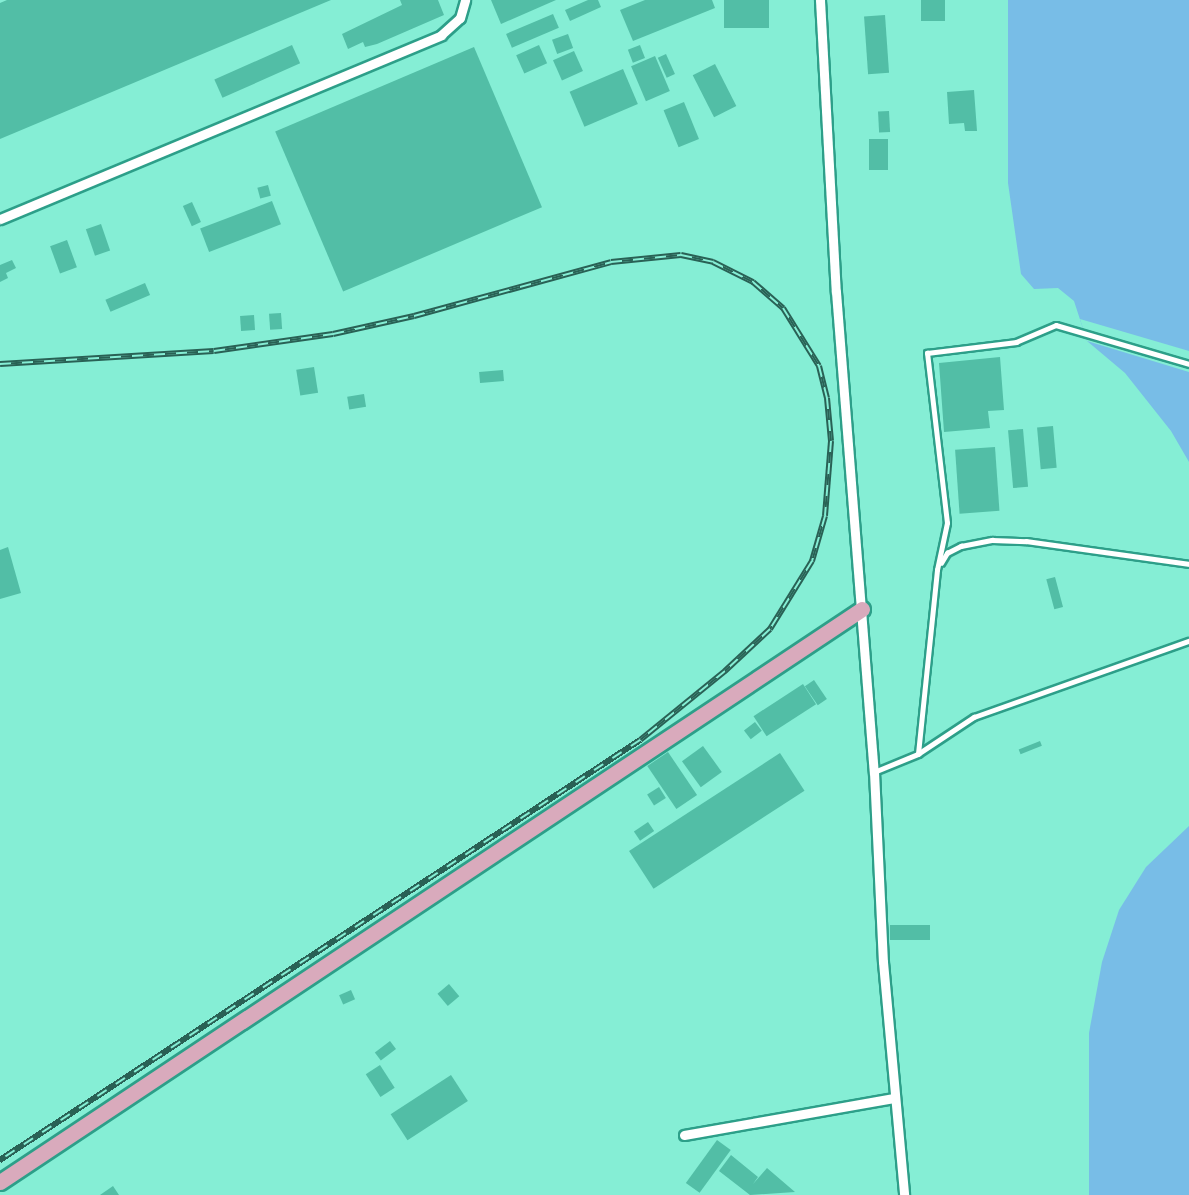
<!DOCTYPE html>
<style>
body{margin:0}
#map{position:relative;width:1189px;height:1195px;overflow:hidden;background:#85eed5;font-family:Jost,sans-serif}
div>[style]{position:absolute}
.water>*{inset:0;background:#78bde7}
.pier>*{inset:0;background:#85eed5}
.building>*{inset:0;background:#52bea6;transform-origin:0 0}
.roads{filter:drop-shadow(2px 0 #2d9f89) drop-shadow(-2px 0 #2d9f89) drop-shadow(0 2px #2d9f89) drop-shadow(0 -2px #2d9f89)}
.lane>*{height:4.5px;margin:-2.25px;padding:0 2.25px;transform-origin:2.25px;border-radius:2.25px;background:#fff}
.street>*{height:9px;margin:-4.5px;padding:0 4.5px;transform-origin:4.5px;border-radius:4.5px;background:#fff}
.primary>*{height:15px;margin:-7.5px;padding:0 7.5px;transform-origin:7.5px;border-radius:7.5px;background:#d9aabc}
.rail>*{height:6px;margin-top:-3px;transform-origin:0;background:repeating-linear-gradient(90deg,#85eed5 0 11px,#296155 0 22px);box-sizing:border-box;border-block:2px solid #296155}
span{translate:-50% -50%;white-space:nowrap;text-align:center;line-height:1.15;-webkit-text-stroke:4.5px #85eed5;paint-order:stroke}
</style>
<div id="map">
<div class="water">
<div style="clip-path:polygon(1008px 0,1189px 0,1189px 462px,1171px 431px,1125px 373px,1087px 341px,1074px 301px,1058px 288px,1034px 289px,1021px 274px,1008px 183px)"></div>
<div style="clip-path:polygon(1189px 826px,1189px 1195px,1089px 1195px,1089px 1033px,1102px 962px,1119px 910px,1146px 867px)"></div>
</div>
<div class="pier">
<div style="clip-path:polygon(1080px 319px,1189px 351px,1189px 372px,1087px 341px)"></div>
</div>
<div class="building">
<div style="clip-path:polygon(7px 0,331px 0,0 139px,0 3px)"></div>
<div style="clip-path:polygon(400px 0,438px 0,444px 15px,377px 44px,365px 47px,363px 42px,348px 49px,342px 34px,402px 5px)"></div>
<div style="clip-path:polygon(491px 0,556px 0,501px 24px)"></div>
<div style="clip-path:polygon(588px 0,598px 0,601px 7px,570px 21px,565px 10px)"></div>
<div style="clip-path:polygon(645px 0,712px 0,715px 8px,633px 41px,620px 10px)"></div>
<div style="left:724px;top:0;width:45px;height:28px"></div>
<div style="left:921px;top:0;width:24px;height:21px"></div>
<div style="left:553px;top:14px;width:15px;height:51px;rotate:67deg"></div>
<div style="left:885px;top:15px;width:58px;height:21px;rotate:86deg"></div>
<div style="left:568px;top:34px;width:15px;height:17px;rotate:70deg"></div>
<div style="left:292px;top:45px;width:20px;height:85px;rotate:66deg"></div>
<div style="left:539px;top:45px;width:20px;height:25px;rotate:66deg"></div>
<div style="left:640px;top:45px;width:14px;height:13px;rotate:69deg"></div>
<div style="left:474px;top:47px;width:174px;height:216px;rotate:67deg"></div>
<div style="left:574px;top:51px;width:22px;height:23px;rotate:66deg"></div>
<div style="left:666px;top:54px;width:22px;height:9px;rotate:66deg"></div>
<div style="left:655px;top:56px;width:38px;height:26px;rotate:67deg"></div>
<div style="left:715px;top:64px;width:47px;height:25px;rotate:63deg"></div>
<div style="left:623px;top:69px;width:38px;height:58px;rotate:67deg"></div>
<div style="clip-path:polygon(974px 90px,977px 131px,965px 131px,964px 123px,949px 124px,947px 92px)"></div>
<div style="left:684px;top:102px;width:40px;height:22px;rotate:68deg"></div>
<div style="left:889px;top:111px;width:21px;height:11px;rotate:87deg"></div>
<div style="left:869px;top:139px;width:19px;height:31px"></div>
<div style="left:268px;top:185px;width:11px;height:11px;rotate:75deg"></div>
<div style="left:272px;top:201px;width:25px;height:77px;rotate:69deg"></div>
<div style="left:192px;top:202px;width:22px;height:10px;rotate:66deg"></div>
<div style="left:101px;top:224px;width:28px;height:16px;rotate:71deg"></div>
<div style="left:67px;top:240px;width:29px;height:18px;rotate:70deg"></div>
<div style="clip-path:polygon(12px 260px,16px 268px,6px 273px,8px 278px,0 282px,0 265px)"></div>
<div style="left:145px;top:283px;width:13px;height:43px;rotate:67deg"></div>
<div style="left:281px;top:313px;width:16px;height:12px;rotate:86deg"></div>
<div style="left:254px;top:315px;width:15px;height:14px;rotate:86deg"></div>
<div style="clip-path:polygon(1000px 357px,1004px 410px,988px 411px,990px 428px,944px 432px,939px 363px)"></div>
<div style="left:314px;top:367px;width:26px;height:18px;rotate:81deg"></div>
<div style="left:503px;top:370px;width:11px;height:24px;rotate:85deg"></div>
<div style="left:364px;top:394px;width:13px;height:17px;rotate:81deg"></div>
<div style="left:1053px;top:426px;width:42px;height:16px;rotate:85deg"></div>
<div style="left:1023px;top:429px;width:58px;height:15px;rotate:85deg"></div>
<div style="left:995px;top:447px;width:64px;height:40px;rotate:86deg"></div>
<div style="clip-path:polygon(8px 547px,21px 593px,0 599px,0 550px)"></div>
<div style="left:1055px;top:577px;width:31px;height:9px;rotate:75deg"></div>
<div style="left:814px;top:680px;width:23px;height:11px;rotate:56deg"></div>
<div style="left:803px;top:684px;width:24px;height:59px;rotate:57deg"></div>
<div style="left:755px;top:722px;width:11px;height:14px;rotate:52deg"></div>
<div style="left:1040px;top:741px;width:5px;height:23px;rotate:68deg"></div>
<div style="left:703px;top:746px;width:32px;height:26px;rotate:54deg"></div>
<div style="left:668px;top:752px;width:52px;height:25px;rotate:56deg"></div>
<div style="left:780px;top:753px;width:45px;height:180px;rotate:57deg"></div>
<div style="left:659px;top:787px;width:13px;height:14px;rotate:58deg"></div>
<div style="left:648px;top:822px;width:11px;height:17px;rotate:56deg"></div>
<div style="left:930px;top:925px;width:15px;height:40px;rotate:90deg"></div>
<div style="left:449px;top:984px;width:16px;height:15px;rotate:50deg"></div>
<div style="left:351px;top:990px;width:10px;height:13px;rotate:66deg"></div>
<div style="left:390px;top:1041px;width:10px;height:19px;rotate:53deg"></div>
<div style="left:380px;top:1065px;width:27px;height:17px;rotate:57deg"></div>
<div style="left:451px;top:1075px;width:31px;height:72px;rotate:57deg"></div>
<div style="left:717px;top:1140px;width:17px;height:53px;rotate:36deg"></div>
<div style="clip-path:polygon(731px 1155px,758px 1177px,753px 1184px,767px 1168px,795px 1192px,750px 1195px,719px 1171px)"></div>
<div style="clip-path:polygon(113px 1186px,119px 1195px,100px 1195px)"></div>
</div>
<div class="roads">
<div class="lane">
<div style="left:941px;top:563px;width:12px;rotate:-59deg"></div>
<div style="left:947px;top:553px;width:16px;rotate:-27deg"></div>
<div style="left:961px;top:546px;width:32px;rotate:-11deg"></div>
<div style="left:992px;top:540px;width:34px;rotate:2deg"></div>
<div style="left:1026px;top:541px;width:165px;rotate:8deg"></div>
<div style="left:918px;top:754px;width:185px;rotate:-84.1deg"></div>
<div style="left:937px;top:570px;width:48px;rotate:-78deg"></div>
<div style="left:947px;top:523px;width:171px;rotate:-96.7deg"></div>
<div style="left:927px;top:353px;width:90px;rotate:-7deg"></div>
<div style="left:1016px;top:342px;width:43px;rotate:-23deg"></div>
<div style="left:1056px;top:325px;width:139px;rotate:16.3deg"></div>
<div style="left:874px;top:772px;width:48px;rotate:-22.2deg"></div>
<div style="left:918px;top:754px;width:67px;rotate:-33.5deg"></div>
<div style="left:974px;top:717px;width:228px;rotate:-19.5deg"></div>
</div>
<div class="street">
<div style="left:820px;top:0;width:292px;rotate:86.9deg"></div>
<div style="left:836px;top:292px;width:482px;rotate:85.5deg"></div>
<div style="left:874px;top:772px;width:190px;rotate:87.3deg"></div>
<div style="left:883px;top:962px;width:234px;rotate:84.8deg"></div>
<div style="left:0;top:219px;width:478px;rotate:-22.6deg"></div>
<div style="left:441px;top:35px;width:25px;rotate:-42deg"></div>
<div style="left:460px;top:18px;width:19px;rotate:-74deg"></div>
<div style="left:684px;top:1135px;width:213px;rotate:-10deg"></div>
</div>
<div class="primary">
<div style="left:0;top:1182px;width:1035px;rotate:-33.61deg"></div>
</div>
</div>
<div class="rail">
<div style="left:0;top:364px;width:214px;rotate:-3.5deg"></div>
<div style="left:214px;top:351px;width:120px;rotate:-8.1deg"></div>
<div style="left:333px;top:334px;width:83px;rotate:-12.5deg"></div>
<div style="left:414px;top:316px;width:204px;rotate:-15.3deg"></div>
<div style="left:611px;top:262px;width:70px;rotate:-5.7deg"></div>
<div style="left:681px;top:255px;width:33px;rotate:12deg"></div>
<div style="left:713px;top:262px;width:45px;rotate:26.6deg"></div>
<div style="left:753px;top:282px;width:40px;rotate:41deg"></div>
<div style="left:783px;top:308px;width:68px;rotate:58.2deg"></div>
<div style="left:819px;top:366px;width:33px;rotate:76deg"></div>
<div style="left:827px;top:398px;width:43px;rotate:84.7deg"></div>
<div style="left:831px;top:441px;width:75px;rotate:94.6deg"></div>
<div style="left:825px;top:516px;width:47px;rotate:106.1deg"></div>
<div style="left:812px;top:561px;width:80px;rotate:121.7deg"></div>
<div style="left:770px;top:629px;width:62px;rotate:137deg"></div>
<div style="left:725px;top:671px;width:109px;rotate:140.9deg"></div>
<div style="left:640px;top:740px;width:766px;rotate:146.73deg"></div>
</div>
</div>
